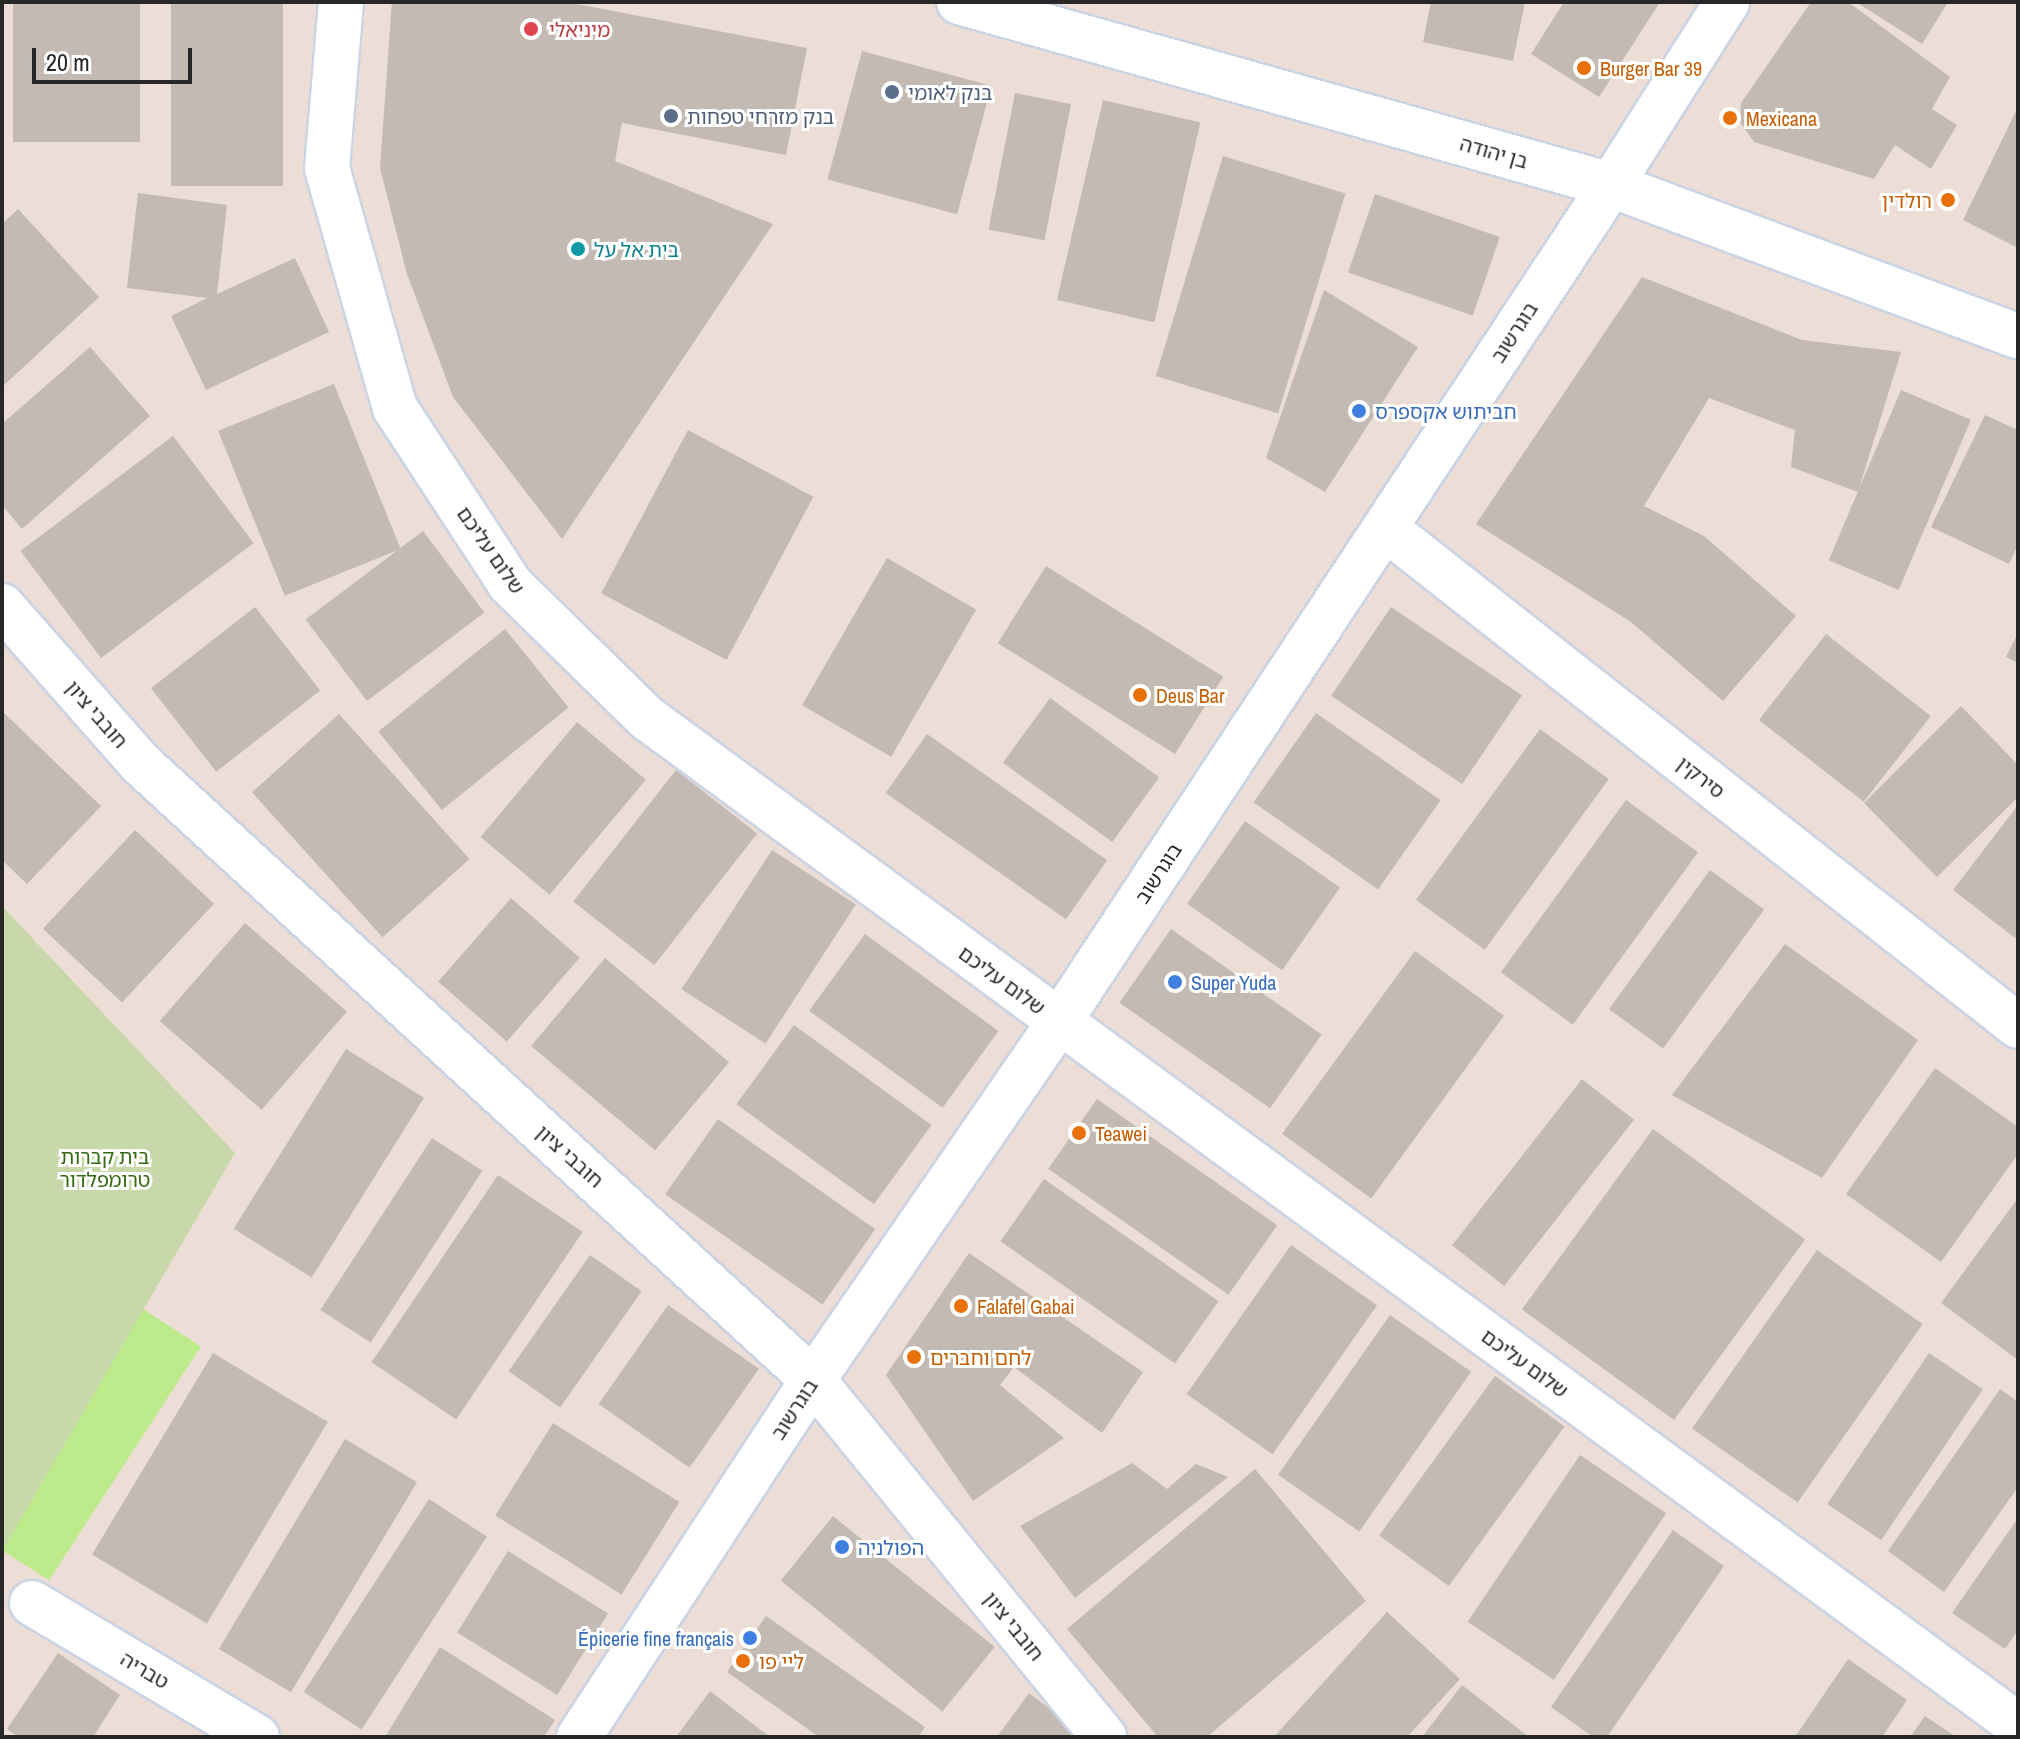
<!DOCTYPE html>
<meta charset="utf-8">
<style>
body{margin:0}
#map{position:relative;width:2020px;height:1739px;overflow:hidden;background:#ecded6;font-family:"Archivo Narrow","Noto Sans Hebrew",sans-serif}
div>[style]{position:absolute}
.green>*{inset:0;background:#bdea8b;transform-origin:0 0}
.cemetery>*{inset:0;background:#c9d8ab}
.building>*{inset:0;background:#c3bab3;transform-origin:0 0}
.roads{filter:drop-shadow(2px 0 #cbd4e3) drop-shadow(-2px 0 #cbd4e3) drop-shadow(0 2px #cbd4e3) drop-shadow(0 -2px #cbd4e3)}
.minor>*{height:44px;margin:-22px;padding:0 22px;transform-origin:22px;border-radius:22px;background:#fff}
.dots>*{width:22px;height:22px;translate:-50% -50%;box-sizing:border-box;border:4px solid #fff;border-radius:50%}
span{translate:-50% -50%;white-space:nowrap;text-align:center;line-height:1.15;-webkit-text-stroke:6px #fff;paint-order:stroke}
.health-label{font-size:20px;color:#be3a42}
.left{translate:0 -50%;text-align:left}
.food-label{font-size:20px;color:#c56008}
.right{translate:-100% -50%;text-align:right}
.service-label{font-size:20px;color:#4e5e75}
.street-label{font-size:20px;color:#272727}
.culture-label{font-size:20px;color:#0d838f}
.shop-label{font-size:20px;color:#366cbe}
.park-label{font-size:20px;color:#346a11}
.frame{position:absolute;inset:0;border:4px solid #272727;pointer-events:none}
.scale{position:absolute;left:32px;top:48px;width:160px;height:36px;box-sizing:border-box;border:4px solid #272727;border-top:0;padding-left:10px;font-size:24px;line-height:28px;white-space:nowrap;color:#272727;-webkit-text-stroke:6px #fff;paint-order:stroke}
</style>
<div id="map">
<div class="green">
<div style="left:143px;top:1309px;width:69px;height:279px;rotate:33deg"></div>
</div>
<div class="cemetery">
<div style="clip-path:polygon(2px 906px,235px 1153px,2px 1551px)"></div>
</div>
<div class="building">
<div style="left:13px;top:2px;width:127px;height:140px"></div>
<div style="left:171px;top:2px;width:112px;height:184px"></div>
<div style="clip-path:polygon(392px 2px,566px 2px,807px 48px,786px 155px,622px 123px,615px 161px,773px 224px,562px 539px,453px 397px,407px 274px,380px 168px)"></div>
<div style="clip-path:polygon(1431px 2px,1525px 2px,1513px 61px,1423px 42px)"></div>
<div style="clip-path:polygon(1564px 2px,1660px 2px,1599px 97px,1531px 54px)"></div>
<div style="clip-path:polygon(1811px 2px,1848px 2px,1950px 77px,1932px 109px,1957px 125px,1931px 169px,1895px 145px,1874px 179px,1754px 142px,1740px 122px,1741px 103px)"></div>
<div style="clip-path:polygon(1856px 2px,1948px 2px,1922px 44px)"></div>
<div style="left:862px;top:51px;width:134px;height:133px;rotate:15deg"></div>
<div style="left:1015px;top:93px;width:57px;height:139px;rotate:11deg"></div>
<div style="left:1103px;top:100px;width:100px;height:205px;rotate:13deg"></div>
<div style="clip-path:polygon(2018px 107px,2018px 248px,1963px 220px)"></div>
<div style="left:1223px;top:156px;width:128px;height:230px;rotate:17deg"></div>
<div style="clip-path:polygon(138px 193px,227px 205px,217px 294px,295px 258px,329px 332px,206px 390px,171px 316px,207px 298px,127px 288px)"></div>
<div style="left:1375px;top:194px;width:132px;height:83px;rotate:19deg"></div>
<div style="clip-path:polygon(18px 209px,99px 297px,2px 387px,2px 224px)"></div>
<div style="clip-path:polygon(1642px 277px,1802px 340px,1901px 352px,1858px 492px,1791px 467px,1795px 430px,1709px 398px,1644px 506px,1704px 536px,1796px 616px,1723px 701px,1631px 622px,1476px 524px)"></div>
<div style="clip-path:polygon(1324px 290px,1418px 347px,1325px 492px,1266px 458px)"></div>
<div style="clip-path:polygon(90px 347px,150px 416px,22px 529px,2px 505px,2px 424px)"></div>
<div style="left:334px;top:384px;width:178px;height:125px;rotate:68deg"></div>
<div style="left:1901px;top:390px;width:76px;height:185px;rotate:23deg"></div>
<div style="clip-path:polygon(1985px 415px,2018px 430px,2018px 544px,2009px 564px,1931px 527px)"></div>
<div style="left:688px;top:430px;width:142px;height:185px;rotate:28deg"></div>
<div style="left:173px;top:436px;width:134px;height:191px;rotate:53deg"></div>
<div style="left:423px;top:531px;width:102px;height:147px;rotate:53deg"></div>
<div style="left:887px;top:558px;width:103px;height:170px;rotate:30deg"></div>
<div style="left:1046px;top:566px;width:209px;height:91px;rotate:32deg"></div>
<div style="left:255px;top:607px;width:106px;height:132px;rotate:52deg"></div>
<div style="left:1391px;top:607px;width:158px;height:107px;rotate:34deg"></div>
<div style="left:505px;top:629px;width:101px;height:163px;rotate:51deg"></div>
<div style="clip-path:polygon(2018px 633px,2018px 663px,2006px 657px)"></div>
<div style="left:1826px;top:634px;width:133px;height:109px;rotate:38deg"></div>
<div style="left:1050px;top:698px;width:135px;height:80px;rotate:36deg"></div>
<div style="clip-path:polygon(1961px 706px,2018px 765px,2018px 797px,1937px 877px,1864px 803px)"></div>
<div style="clip-path:polygon(2px 711px,101px 806px,27px 884px,2px 860px)"></div>
<div style="left:1316px;top:713px;width:152px;height:109px;rotate:35deg"></div>
<div style="left:339px;top:714px;width:195px;height:117px;rotate:48deg"></div>
<div style="left:577px;top:722px;width:90px;height:150px;rotate:40deg"></div>
<div style="left:1540px;top:729px;width:85px;height:211px;rotate:36deg"></div>
<div style="left:927px;top:734px;width:220px;height:72px;rotate:35deg"></div>
<div style="left:676px;top:770px;width:103px;height:167px;rotate:38deg"></div>
<div style="left:1626px;top:800px;width:89px;height:213px;rotate:36deg"></div>
<div style="clip-path:polygon(2018px 805px,2018px 934px,2015px 938px,1953px 890px)"></div>
<div style="left:1245px;top:821px;width:116px;height:101px;rotate:35deg"></div>
<div style="left:135px;top:830px;width:108px;height:135px;rotate:43deg"></div>
<div style="left:772px;top:850px;width:100px;height:166px;rotate:33deg"></div>
<div style="left:1710px;top:870px;width:67px;height:172px;rotate:36deg"></div>
<div style="left:511px;top:898px;width:91px;height:111px;rotate:41deg"></div>
<div style="left:245px;top:923px;width:135px;height:130px;rotate:41deg"></div>
<div style="left:1171px;top:929px;width:184px;height:90px;rotate:35deg"></div>
<div style="left:865px;top:934px;width:165px;height:95px;rotate:36deg"></div>
<div style="clip-path:polygon(1785px 944px,1918px 1040px,1822px 1178px,1672px 1095px)"></div>
<div style="left:1415px;top:951px;width:110px;height:226px;rotate:36deg"></div>
<div style="left:605px;top:958px;width:162px;height:115px;rotate:40deg"></div>
<div style="left:794px;top:1025px;width:170px;height:98px;rotate:36deg"></div>
<div style="left:346px;top:1049px;width:92px;height:212px;rotate:32deg"></div>
<div style="clip-path:polygon(1935px 1068px,2018px 1127px,2018px 1154px,1941px 1262px,1846px 1194px)"></div>
<div style="left:1582px;top:1079px;width:66px;height:211px;rotate:38deg"></div>
<div style="left:1097px;top:1099px;width:220px;height:85px;rotate:35deg"></div>
<div style="left:718px;top:1119px;width:192px;height:92px;rotate:35deg"></div>
<div style="left:1653px;top:1129px;width:188px;height:223px;rotate:36deg"></div>
<div style="left:432px;top:1138px;width:60px;height:205px;rotate:33deg"></div>
<div style="left:498px;top:1175px;width:102px;height:226px;rotate:34deg"></div>
<div style="left:1044px;top:1179px;width:213px;height:76px;rotate:35deg"></div>
<div style="clip-path:polygon(2018px 1198px,2018px 1360px,1941px 1303px)"></div>
<div style="left:1291px;top:1245px;width:105px;height:182px;rotate:35deg"></div>
<div style="left:1817px;top:1250px;width:129px;height:218px;rotate:35deg"></div>
<div style="clip-path:polygon(969px 1253px,1143px 1372px,1102px 1433px,1014px 1367px,1000px 1385px,1064px 1438px,973px 1501px,886px 1375px)"></div>
<div style="left:590px;top:1255px;width:63px;height:142px;rotate:35deg"></div>
<div style="left:668px;top:1305px;width:111px;height:121px;rotate:35deg"></div>
<div style="left:1390px;top:1315px;width:99px;height:195px;rotate:35deg"></div>
<div style="left:213px;top:1353px;width:134px;height:235px;rotate:31deg"></div>
<div style="left:1929px;top:1353px;width:65px;height:182px;rotate:34deg"></div>
<div style="left:1495px;top:1376px;width:86px;height:197px;rotate:36deg"></div>
<div style="clip-path:polygon(2000px 1389px,2018px 1402px,2018px 1487px,1944px 1592px,1888px 1551px)"></div>
<div style="left:553px;top:1423px;width:149px;height:109px;rotate:32deg"></div>
<div style="left:345px;top:1439px;width:84px;height:245px;rotate:31deg"></div>
<div style="left:1580px;top:1455px;width:104px;height:201px;rotate:34deg"></div>
<div style="clip-path:polygon(1132px 1463px,1167px 1489px,1196px 1464px,1228px 1477px,1075px 1598px,1020px 1526px)"></div>
<div style="clip-path:polygon(1255px 1469px,1366px 1601px,1207px 1737px,1158px 1737px,1067px 1629px)"></div>
<div style="left:429px;top:1499px;width:69px;height:230px;rotate:33deg"></div>
<div style="left:833px;top:1516px;width:208px;height:83px;rotate:39deg"></div>
<div style="clip-path:polygon(2018px 1518px,2018px 1630px,2005px 1649px,1952px 1613px)"></div>
<div style="clip-path:polygon(1673px 1530px,1724px 1566px,1607px 1737px,1593px 1737px,1551px 1707px)"></div>
<div style="left:508px;top:1551px;width:118px;height:96px;rotate:32deg"></div>
<div style="clip-path:polygon(1387px 1612px,1460px 1679px,1407px 1737px,1274px 1737px)"></div>
<div style="clip-path:polygon(766px 1616px,925px 1727px,918px 1737px,819px 1737px,727px 1672px)"></div>
<div style="clip-path:polygon(440px 1647px,555px 1720px,544px 1737px,385px 1737px)"></div>
<div style="clip-path:polygon(58px 1653px,120px 1695px,93px 1737px,18px 1737px,7px 1729px)"></div>
<div style="clip-path:polygon(1848px 1659px,1907px 1700px,1882px 1737px,1795px 1737px)"></div>
<div style="clip-path:polygon(1462px 1685px,1529px 1737px,1422px 1737px)"></div>
<div style="clip-path:polygon(710px 1691px,770px 1737px,676px 1737px)"></div>
<div style="clip-path:polygon(1029px 1693px,1086px 1737px,997px 1737px)"></div>
<div style="clip-path:polygon(1925px 1716px,1956px 1737px,1910px 1737px)"></div>
</div>
<div class="roads">
<div class="minor">
<div style="left:341px;top:2px;width:167px;rotate:94.8deg"></div>
<div style="left:327px;top:168px;width:249px;rotate:74.2deg"></div>
<div style="left:395px;top:408px;width:210px;rotate:56.8deg"></div>
<div style="left:510px;top:584px;width:192px;rotate:44.4deg"></div>
<div style="left:647px;top:718px;width:1701px;rotate:36.3deg"></div>
<div style="left:959px;top:2px;width:677px;rotate:15.68deg"></div>
<div style="left:1611px;top:185px;width:434px;rotate:20.4deg"></div>
<div style="left:1385px;top:528px;width:805px;rotate:38.19deg"></div>
<div style="left:2px;top:606px;width:210px;rotate:48.7deg"></div>
<div style="left:141px;top:764px;width:912px;rotate:42.51deg"></div>
<div style="left:813px;top:1380px;width:461px;rotate:50.8deg"></div>
<div style="left:32px;top:1603px;width:262px;rotate:30.8deg"></div>
<div style="left:579px;top:1737px;width:427px;rotate:-56.8deg"></div>
<div style="left:813px;top:1380px;width:434px;rotate:-55.5deg"></div>
<div style="left:1059px;top:1022px;width:1003px;rotate:-56.6deg"></div>
<div style="left:1611px;top:185px;width:217px;rotate:-57.6deg"></div>
</div>
</div>
<div class="dots">
<div style="left:531px;top:29px;background:#e0444e"></div>
<div style="left:1584px;top:68px;background:#e8710a"></div>
<div style="left:892px;top:92px;background:#5c6f8a"></div>
<div style="left:671px;top:116px;background:#5c6f8a"></div>
<div style="left:1730px;top:118px;background:#e8710a"></div>
<div style="left:1948px;top:200px;background:#e8710a"></div>
<div style="left:578px;top:249px;background:#0f9aa8"></div>
<div style="left:1359px;top:411px;background:#3f7fe0"></div>
<div style="left:1140px;top:695px;background:#e8710a"></div>
<div style="left:1175px;top:982px;background:#3f7fe0"></div>
<div style="left:1079px;top:1133px;background:#e8710a"></div>
<div style="left:961px;top:1306px;background:#e8710a"></div>
<div style="left:914px;top:1357px;background:#e8710a"></div>
<div style="left:842px;top:1547px;background:#3f7fe0"></div>
<div style="left:750px;top:1638px;background:#3f7fe0"></div>
<div style="left:743px;top:1661px;background:#e8710a"></div>
</div>
<div class="health-label">
<span class="left" style="left:549px;top:29px">מיניאלי</span>
</div>
<div class="food-label">
<span class="left" style="left:1600px;top:68px">Burger Bar 39</span>
<span class="left" style="left:1746px;top:118px">Mexicana</span>
<span class="right" style="left:1932px;top:200px">רולדין</span>
<span class="left" style="left:1156px;top:695px">Deus Bar</span>
<span class="left" style="left:1095px;top:1133px">Teawei</span>
<span class="left" style="left:977px;top:1306px">Falafel Gabai</span>
<span class="left" style="left:930px;top:1357px">לחם וחברים</span>
<span class="left" style="left:759px;top:1661px">ליי פו</span>
</div>
<div class="service-label">
<span class="left" style="left:908px;top:92px">בנק לאומי</span>
<span class="left" style="left:687px;top:116px">בנק מזרחי טפחות</span>
</div>
<div class="street-label">
<span style="left:1494px;top:152px;rotate:16deg">בן יהודה</span>
<span style="left:1514px;top:332px;rotate:-57deg">בוגרשוב</span>
<span style="left:491px;top:550px;rotate:55deg">שלום עליכם</span>
<span style="left:97px;top:714px;rotate:49deg">חובבי ציון</span>
<span style="left:1701px;top:777px;rotate:38deg">סירקין</span>
<span style="left:1158px;top:873px;rotate:-57deg">בוגרשוב</span>
<span style="left:1002px;top:980px;rotate:36deg">שלום עליכם</span>
<span style="left:570px;top:1156px;rotate:42deg">חובבי ציון</span>
<span style="left:1525px;top:1363px;rotate:36deg">שלום עליכם</span>
<span style="left:794px;top:1409px;rotate:-57deg">בוגרשוב</span>
<span style="left:1014px;top:1626px;rotate:51deg">חובבי ציון</span>
<span style="left:145px;top:1670px;rotate:31deg">טבריה</span>
</div>
<div class="culture-label">
<span class="left" style="left:594px;top:249px">בית אל על</span>
</div>
<div class="shop-label">
<span class="left" style="left:1375px;top:411px">חביתוש אקספרס</span>
<span class="left" style="left:1191px;top:982px">Super Yuda</span>
<span class="left" style="left:858px;top:1547px">הפולניה</span>
<span class="right" style="left:734px;top:1638px">Épicerie fine français</span>
</div>
<div class="park-label">
<span style="left:105px;top:1168px">בית קברות<br>טרומפלדור</span>
</div>
<div class="frame"></div>
<div class="scale">20 m</div>
</div>
